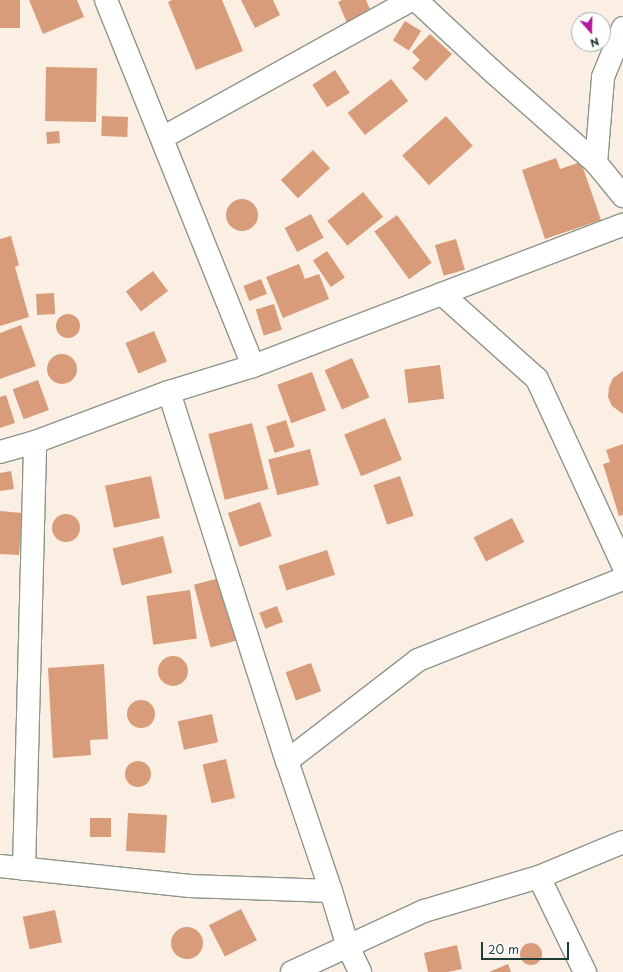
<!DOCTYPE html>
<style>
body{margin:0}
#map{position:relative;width:623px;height:972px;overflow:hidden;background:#faefe2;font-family:"Playpen Sans",sans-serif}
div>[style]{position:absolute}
.building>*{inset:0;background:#d99c7b;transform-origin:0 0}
.round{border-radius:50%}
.roads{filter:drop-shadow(1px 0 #8c968b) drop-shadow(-1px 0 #8c968b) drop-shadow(0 1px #8c968b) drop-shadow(0 -1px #8c968b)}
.street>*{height:22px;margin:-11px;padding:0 11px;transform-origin:11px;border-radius:11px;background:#fff}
span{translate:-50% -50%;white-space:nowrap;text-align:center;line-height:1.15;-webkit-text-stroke:3px #fff;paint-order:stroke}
.north{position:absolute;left:571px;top:12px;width:40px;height:40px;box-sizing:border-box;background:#fff;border:1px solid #a5b1ae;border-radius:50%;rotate:160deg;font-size:11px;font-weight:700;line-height:16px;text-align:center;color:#1f3d34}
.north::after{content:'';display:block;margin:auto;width:14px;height:18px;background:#b5179e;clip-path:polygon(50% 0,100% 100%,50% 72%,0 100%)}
.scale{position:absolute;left:481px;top:942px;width:88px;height:18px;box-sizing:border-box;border:2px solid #1f3d34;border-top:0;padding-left:5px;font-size:12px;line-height:14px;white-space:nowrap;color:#1f3d34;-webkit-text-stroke:3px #fff;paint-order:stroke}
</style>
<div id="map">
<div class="building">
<div style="left:0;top:0;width:20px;height:28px"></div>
<div style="clip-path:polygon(29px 0,77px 0,84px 17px,43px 34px)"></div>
<div style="clip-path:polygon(172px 0,222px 0,243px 51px,196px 70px,168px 2px)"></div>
<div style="clip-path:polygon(241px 0,273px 0,280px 15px,255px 28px)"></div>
<div style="clip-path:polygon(342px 0,366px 0,372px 14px,348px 25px,338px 2px)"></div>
<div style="left:405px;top:21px;width:19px;height:23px;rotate:32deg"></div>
<div style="clip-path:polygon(430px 34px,452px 54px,426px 81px,412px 68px,420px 60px,412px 52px)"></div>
<div style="left:46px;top:67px;width:51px;height:54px;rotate:1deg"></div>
<div style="left:335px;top:70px;width:27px;height:27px;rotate:57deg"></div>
<div style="left:391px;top:79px;width:28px;height:55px;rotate:52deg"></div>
<div style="left:102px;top:116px;width:26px;height:20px;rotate:2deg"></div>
<div style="left:446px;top:116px;width:40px;height:59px;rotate:48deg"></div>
<div style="left:59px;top:131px;width:12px;height:13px;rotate:85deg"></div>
<div style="left:313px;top:150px;width:25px;height:44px;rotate:47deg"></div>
<div style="clip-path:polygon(556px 158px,560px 169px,581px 162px,601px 220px,545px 239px,522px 170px)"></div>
<div style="left:363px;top:192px;width:32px;height:46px;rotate:51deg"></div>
<div class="round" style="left:226px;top:199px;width:32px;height:32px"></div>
<div style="left:311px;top:214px;width:27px;height:30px;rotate:62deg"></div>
<div style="left:397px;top:215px;width:59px;height:28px;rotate:54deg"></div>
<div style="clip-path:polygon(11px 236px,19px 265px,15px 267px,29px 317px,0 326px,0 239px)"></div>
<div style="left:456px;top:239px;width:32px;height:22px;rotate:74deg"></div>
<div style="left:327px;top:251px;width:32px;height:17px;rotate:56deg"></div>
<div style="clip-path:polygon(299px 264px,305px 279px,319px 274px,329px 299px,283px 318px,266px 277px)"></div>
<div style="left:153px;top:271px;width:25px;height:34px;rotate:53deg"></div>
<div style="left:261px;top:279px;width:16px;height:19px;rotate:68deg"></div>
<div style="left:54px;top:293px;width:21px;height:18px;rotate:87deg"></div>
<div style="left:274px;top:304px;width:27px;height:19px;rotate:73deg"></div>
<div class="round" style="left:56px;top:314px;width:24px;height:24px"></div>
<div style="clip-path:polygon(21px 325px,36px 366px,0 379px,0 333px)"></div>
<div style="left:154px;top:331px;width:33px;height:31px;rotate:67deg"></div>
<div class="round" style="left:47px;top:354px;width:30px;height:30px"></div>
<div style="left:352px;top:358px;width:43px;height:30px;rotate:66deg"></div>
<div style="left:440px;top:365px;width:34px;height:36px;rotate:83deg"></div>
<div style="clip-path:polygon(623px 371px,623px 414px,612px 406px,608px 397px,609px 387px,613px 378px)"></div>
<div style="left:312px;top:372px;width:41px;height:37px;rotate:70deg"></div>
<div style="left:38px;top:380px;width:32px;height:27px;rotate:70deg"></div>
<div style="clip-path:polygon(6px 395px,15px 423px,0 428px,0 397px)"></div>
<div style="left:385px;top:418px;width:45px;height:44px;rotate:68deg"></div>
<div style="left:286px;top:420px;width:28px;height:21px;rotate:72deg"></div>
<div style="left:252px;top:423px;width:68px;height:45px;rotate:76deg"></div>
<div style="clip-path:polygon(623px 444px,623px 515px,619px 516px,603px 464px,610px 462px,606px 450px)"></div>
<div style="left:310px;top:449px;width:37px;height:43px;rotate:76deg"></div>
<div style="clip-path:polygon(11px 471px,14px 489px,0 491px,0 473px)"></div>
<div style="left:151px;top:476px;width:43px;height:47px;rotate:78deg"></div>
<div style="left:400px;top:476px;width:42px;height:28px;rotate:71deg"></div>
<div style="left:260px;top:502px;width:36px;height:34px;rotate:71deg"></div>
<div style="clip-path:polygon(0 511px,22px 513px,19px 555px,0 554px)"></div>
<div class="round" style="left:52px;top:514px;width:28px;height:28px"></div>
<div style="left:512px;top:518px;width:27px;height:43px;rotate:63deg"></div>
<div style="left:163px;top:536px;width:38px;height:52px;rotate:76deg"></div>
<div style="left:327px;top:550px;width:26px;height:51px;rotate:72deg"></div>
<div style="left:219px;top:578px;width:65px;height:26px;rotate:75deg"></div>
<div style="left:190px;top:590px;width:49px;height:44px;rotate:82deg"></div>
<div style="left:277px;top:606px;width:17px;height:19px;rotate:69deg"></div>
<div class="round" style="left:158px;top:656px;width:30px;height:30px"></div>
<div style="left:311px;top:663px;width:30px;height:27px;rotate:70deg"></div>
<div style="clip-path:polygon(104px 664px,108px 739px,90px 740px,91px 755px,53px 758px,48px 668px)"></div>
<div class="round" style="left:127px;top:700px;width:28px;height:28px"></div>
<div style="left:212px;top:714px;width:29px;height:35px;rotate:78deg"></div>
<div style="left:226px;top:759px;width:40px;height:24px;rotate:77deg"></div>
<div class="round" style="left:125px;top:761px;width:26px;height:26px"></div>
<div style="left:128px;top:813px;width:39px;height:38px;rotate:3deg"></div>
<div style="left:90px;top:818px;width:21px;height:19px"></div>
<div style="left:241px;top:909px;width:35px;height:36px;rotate:63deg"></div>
<div style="left:55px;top:910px;width:33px;height:33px;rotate:78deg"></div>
<div class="round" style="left:171px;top:927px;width:32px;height:32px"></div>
<div class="round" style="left:520px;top:943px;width:22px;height:22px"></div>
<div style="clip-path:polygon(457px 945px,462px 969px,448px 972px,428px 972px,424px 953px)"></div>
<div style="clip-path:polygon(508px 964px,511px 972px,489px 972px)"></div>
</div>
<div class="roads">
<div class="street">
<div style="left:106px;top:0;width:394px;rotate:68.1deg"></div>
<div style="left:416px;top:0;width:103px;rotate:43deg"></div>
<div style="left:491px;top:70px;width:140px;rotate:41.5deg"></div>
<div style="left:596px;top:163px;width:43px;rotate:50.7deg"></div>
<div style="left:162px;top:138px;width:285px;rotate:-29deg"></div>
<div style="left:596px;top:163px;width:86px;rotate:-85.3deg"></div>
<div style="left:603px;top:77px;width:53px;rotate:-67.8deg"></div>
<div style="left:442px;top:294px;width:127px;rotate:41.8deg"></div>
<div style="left:537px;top:379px;width:205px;rotate:65.2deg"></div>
<div style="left:169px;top:392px;width:387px;rotate:72.3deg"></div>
<div style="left:287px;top:761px;width:137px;rotate:71.3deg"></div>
<div style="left:331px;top:891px;width:59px;rotate:73.1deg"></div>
<div style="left:348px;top:947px;width:28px;rotate:64deg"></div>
<div style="left:0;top:452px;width:36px;rotate:-16deg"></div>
<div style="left:35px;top:442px;width:143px;rotate:-20.5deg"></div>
<div style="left:169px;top:392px;width:88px;rotate:-17.2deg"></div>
<div style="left:253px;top:366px;width:396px;rotate:-20.9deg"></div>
<div style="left:287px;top:761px;width:165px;rotate:-37.6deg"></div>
<div style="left:418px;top:660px;width:220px;rotate:-21.6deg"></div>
<div style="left:0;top:866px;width:191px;rotate:6deg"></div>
<div style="left:190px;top:886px;width:141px;rotate:2deg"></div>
<div style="left:24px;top:869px;width:427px;rotate:-88.5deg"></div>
<div style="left:539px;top:877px;width:106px;rotate:64.2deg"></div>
<div style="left:292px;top:972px;width:145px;rotate:-24.8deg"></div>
<div style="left:424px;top:911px;width:120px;rotate:-16.5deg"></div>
<div style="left:539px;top:877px;width:91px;rotate:-22.6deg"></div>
</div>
</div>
<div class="north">N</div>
<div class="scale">20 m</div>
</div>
